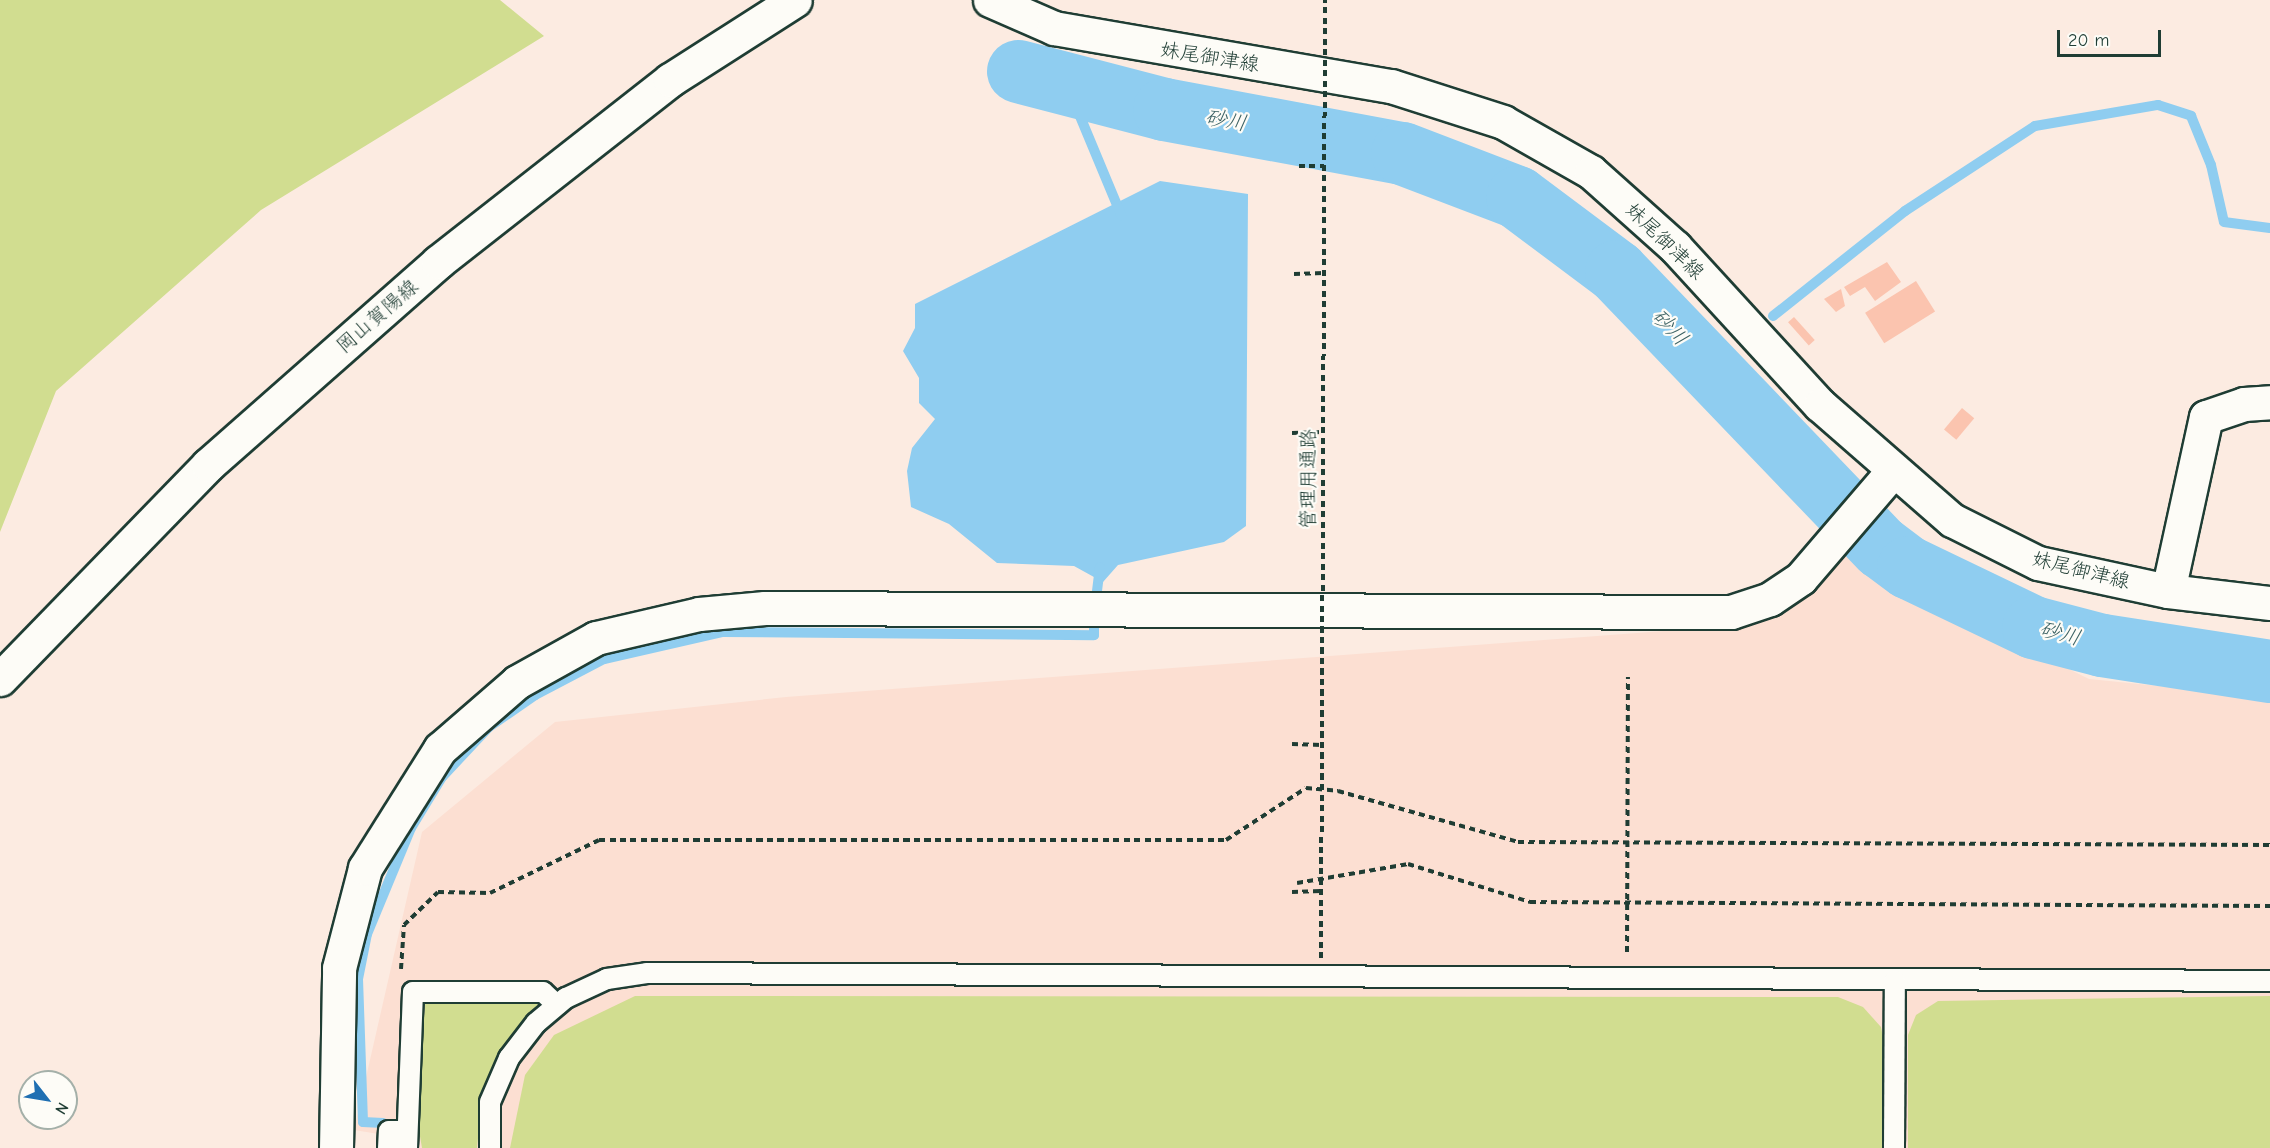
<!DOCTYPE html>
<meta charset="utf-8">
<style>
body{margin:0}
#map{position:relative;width:2270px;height:1148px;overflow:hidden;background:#fcebe1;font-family:"Comic Neue","Klee One",sans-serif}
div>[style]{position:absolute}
.built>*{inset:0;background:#fcdfd2}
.green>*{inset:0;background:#d1dd90}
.water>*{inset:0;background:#8fcdf0}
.stream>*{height:10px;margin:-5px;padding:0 5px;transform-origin:5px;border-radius:5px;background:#8fcdf0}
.river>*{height:63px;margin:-31.5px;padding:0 31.5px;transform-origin:31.5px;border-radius:31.5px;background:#8fcdf0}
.building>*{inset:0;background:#fbc4af;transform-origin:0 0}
.path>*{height:4px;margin-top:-2px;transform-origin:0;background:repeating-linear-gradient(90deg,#1f3d34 0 6px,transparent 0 10.5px)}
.roads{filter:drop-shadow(2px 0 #1f3d34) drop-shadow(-2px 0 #1f3d34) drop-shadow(0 2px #1f3d34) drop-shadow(0 -2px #1f3d34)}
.lane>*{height:20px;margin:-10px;padding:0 10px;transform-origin:10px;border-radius:10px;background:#fdfcf7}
.street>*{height:33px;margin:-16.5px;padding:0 16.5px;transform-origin:16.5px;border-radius:16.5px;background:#fdfcf7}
.primary>*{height:33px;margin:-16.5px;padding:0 16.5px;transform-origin:16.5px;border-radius:16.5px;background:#fdfcf7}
.path-bridge>*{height:4px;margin-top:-2px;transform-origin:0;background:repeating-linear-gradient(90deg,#1f3d34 0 6px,transparent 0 10.5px)}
span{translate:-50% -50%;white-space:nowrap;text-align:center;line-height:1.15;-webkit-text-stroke:4.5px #fdfcf7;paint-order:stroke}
.street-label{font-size:20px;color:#1f3d34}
.water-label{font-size:21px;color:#3b6163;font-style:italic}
.north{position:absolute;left:18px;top:1070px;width:60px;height:60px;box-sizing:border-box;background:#fdfcf7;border:2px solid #a4b0a9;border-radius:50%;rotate:121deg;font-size:16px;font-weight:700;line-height:24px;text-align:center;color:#1f3d34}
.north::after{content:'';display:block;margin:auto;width:21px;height:27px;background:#1f6fb2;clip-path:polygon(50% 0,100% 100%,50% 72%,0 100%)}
.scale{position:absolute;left:2057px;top:30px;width:104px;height:27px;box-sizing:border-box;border:3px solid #1f3d34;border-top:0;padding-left:8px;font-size:18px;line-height:21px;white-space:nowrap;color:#1f3d34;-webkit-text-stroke:4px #fdfcf7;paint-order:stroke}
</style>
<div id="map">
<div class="built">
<div style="clip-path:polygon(1856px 546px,1958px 614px,2089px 679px,2270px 697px,2270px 1148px,398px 1148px,397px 1137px,354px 1130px,422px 832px,555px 722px,786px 697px,1743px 625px,1777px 614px,1806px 595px)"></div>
</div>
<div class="green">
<div style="clip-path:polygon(0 0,500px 0,544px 36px,261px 210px,56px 391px,0 532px)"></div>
<div style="clip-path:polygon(635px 996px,1838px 997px,1863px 1007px,1881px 1027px,1887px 1056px,1885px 1148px,510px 1148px,525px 1075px,554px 1035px)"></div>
<div style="clip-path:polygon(2270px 996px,2270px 1148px,1908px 1148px,1908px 1035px,1916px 1015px,1938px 1001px)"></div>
<div style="clip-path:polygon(425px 1002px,540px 1002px,502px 1050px,483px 1090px,477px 1148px,422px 1148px,417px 1119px)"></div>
</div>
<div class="water">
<div style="clip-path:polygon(1160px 181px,1248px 194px,1246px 526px,1224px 542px,1118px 565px,1103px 582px,1074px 566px,997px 563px,949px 524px,911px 507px,907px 471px,912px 448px,935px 419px,919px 403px,919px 378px,903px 351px,915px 328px,915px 304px)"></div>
</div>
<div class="stream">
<div style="left:1067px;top:85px;width:141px;rotate:67.4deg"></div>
<div style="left:1773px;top:316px;width:169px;rotate:-38.5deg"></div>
<div style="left:1905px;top:211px;width:155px;rotate:-33.2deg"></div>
<div style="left:2035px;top:126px;width:125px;rotate:-9.7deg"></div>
<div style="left:2158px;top:105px;width:35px;rotate:18deg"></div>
<div style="left:2191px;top:116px;width:53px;rotate:67.8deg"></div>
<div style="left:2211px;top:165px;width:58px;rotate:77.2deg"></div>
<div style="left:2224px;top:222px;width:46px;rotate:7.4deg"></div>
<div style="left:1709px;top:367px;width:14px;rotate:-36deg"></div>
<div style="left:1097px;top:591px;width:24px;rotate:-83deg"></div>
<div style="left:383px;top:1123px;width:20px;rotate:-177deg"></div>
<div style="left:363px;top:1122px;width:143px;rotate:-92deg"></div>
<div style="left:358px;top:979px;width:46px;rotate:-78.7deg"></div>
<div style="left:367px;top:934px;width:115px;rotate:-67.5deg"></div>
<div style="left:411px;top:828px;width:60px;rotate:-58.7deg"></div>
<div style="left:442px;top:777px;width:69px;rotate:-46.8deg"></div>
<div style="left:489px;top:727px;width:56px;rotate:-34.8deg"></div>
<div style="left:535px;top:695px;width:78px;rotate:-27.6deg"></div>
<div style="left:604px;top:659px;width:122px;rotate:-12.8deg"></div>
<div style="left:723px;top:632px;width:371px;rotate:0.5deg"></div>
<div style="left:1094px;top:635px;width:7px;rotate:-90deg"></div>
</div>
<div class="river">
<div style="left:1018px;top:71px;width:151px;rotate:14.6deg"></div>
<div style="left:1164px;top:109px;width:242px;rotate:10.5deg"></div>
<div style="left:1402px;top:153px;width:123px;rotate:20.9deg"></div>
<div style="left:1517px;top:197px;width:124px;rotate:36.8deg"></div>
<div style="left:1616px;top:271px;width:383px;rotate:46.2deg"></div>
<div style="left:1881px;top:547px;width:34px;rotate:37deg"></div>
<div style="left:1908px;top:567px;width:139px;rotate:25.6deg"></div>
<div style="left:2033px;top:627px;width:71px;rotate:14.6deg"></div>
<div style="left:2102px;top:645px;width:170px;rotate:8.8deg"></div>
</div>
<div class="building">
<div style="clip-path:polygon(1887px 262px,1901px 282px,1875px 301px,1865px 287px,1850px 296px,1844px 287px)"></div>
<div style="left:1916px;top:281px;width:36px;height:60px;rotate:58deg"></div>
<div style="clip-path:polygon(1841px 289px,1845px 306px,1836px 312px,1824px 299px)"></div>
<div style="left:1794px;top:317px;width:31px;height:8px;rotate:48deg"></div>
<div style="left:1962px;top:408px;width:16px;height:28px;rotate:40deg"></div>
</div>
<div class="path">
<div style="left:1299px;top:166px;width:25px"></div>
<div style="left:1294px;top:274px;width:30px;rotate:-2deg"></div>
<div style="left:1292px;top:433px;width:31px;rotate:-2deg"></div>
<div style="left:1292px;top:744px;width:30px;rotate:2deg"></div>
<div style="left:1297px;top:883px;width:113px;rotate:-9.7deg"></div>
<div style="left:1408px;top:864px;width:128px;rotate:17.3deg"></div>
<div style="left:1530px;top:902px;width:740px;rotate:0.31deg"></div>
<div style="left:1292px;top:892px;width:29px;rotate:-2deg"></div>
<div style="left:1627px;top:952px;width:275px;rotate:-89.8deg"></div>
<div style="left:401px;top:969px;width:44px;rotate:-86.1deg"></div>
<div style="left:404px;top:925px;width:47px;rotate:-44.1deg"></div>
<div style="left:438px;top:892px;width:52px;rotate:1.1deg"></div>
<div style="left:490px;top:893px;width:121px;rotate:-25.9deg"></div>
<div style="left:599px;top:840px;width:627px"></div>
<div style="left:1226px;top:840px;width:95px;rotate:-33deg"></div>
<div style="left:1306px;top:788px;width:32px;rotate:5deg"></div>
<div style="left:1338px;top:791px;width:187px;rotate:15.8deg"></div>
<div style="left:1518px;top:842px;width:752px;rotate:0.23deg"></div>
</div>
<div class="roads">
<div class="lane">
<div style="left:388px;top:1148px;width:17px;rotate:-87deg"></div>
<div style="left:389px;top:1131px;width:18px"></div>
<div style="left:407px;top:1148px;width:156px;rotate:-87.8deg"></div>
<div style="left:413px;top:992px;width:130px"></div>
<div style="left:543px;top:992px;width:19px;rotate:43deg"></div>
<div style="left:490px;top:1148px;width:46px;rotate:-90deg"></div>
<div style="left:490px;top:1102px;width:48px;rotate:-66.6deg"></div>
<div style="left:509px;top:1058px;width:44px;rotate:-52.4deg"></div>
<div style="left:536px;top:1023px;width:39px;rotate:-40deg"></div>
<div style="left:566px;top:998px;width:45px;rotate:-24.9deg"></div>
<div style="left:607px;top:979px;width:40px;rotate:-8.5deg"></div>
<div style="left:647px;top:973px;width:1623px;rotate:0.28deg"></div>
<div style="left:1894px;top:1148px;width:167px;rotate:-89.7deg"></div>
</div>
<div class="street">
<div style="left:2168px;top:591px;width:178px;rotate:-77.7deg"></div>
<div style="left:2206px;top:417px;width:40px;rotate:-18.9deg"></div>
<div style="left:2244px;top:404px;width:26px;rotate:-4deg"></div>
<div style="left:336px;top:1148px;width:180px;rotate:-89deg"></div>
<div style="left:339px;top:968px;width:103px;rotate:-75.4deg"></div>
<div style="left:365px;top:868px;width:141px;rotate:-57.8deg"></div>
<div style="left:440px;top:749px;width:102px;rotate:-41deg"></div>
<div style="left:517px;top:682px;width:90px;rotate:-29.1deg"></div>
<div style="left:596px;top:638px;width:106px;rotate:-13.1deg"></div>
<div style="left:699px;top:614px;width:66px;rotate:-5.2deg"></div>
<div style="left:765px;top:608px;width:966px;rotate:0.24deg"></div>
<div style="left:1731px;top:612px;width:41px;rotate:-18.4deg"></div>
<div style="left:1770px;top:599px;width:37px;rotate:-34deg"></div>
<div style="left:1801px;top:578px;width:140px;rotate:-49.4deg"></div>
</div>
<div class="primary">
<div style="left:990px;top:0;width:70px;rotate:23.6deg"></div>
<div style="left:1054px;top:28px;width:342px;rotate:9.8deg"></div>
<div style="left:1391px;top:86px;width:118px;rotate:17.8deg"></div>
<div style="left:1503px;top:122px;width:101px;rotate:29.6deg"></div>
<div style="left:1591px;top:172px;width:113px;rotate:41.8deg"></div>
<div style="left:1675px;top:247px;width:214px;rotate:47.5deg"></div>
<div style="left:1820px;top:405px;width:175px;rotate:41.1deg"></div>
<div style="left:1952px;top:520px;width:96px;rotate:26.6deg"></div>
<div style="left:2038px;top:563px;width:133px;rotate:12.2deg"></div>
<div style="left:2168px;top:591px;width:103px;rotate:6.7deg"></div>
<div style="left:0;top:679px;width:298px;rotate:-45.8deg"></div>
<div style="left:208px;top:465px;width:307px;rotate:-41.4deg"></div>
<div style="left:438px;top:262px;width:295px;rotate:-38.1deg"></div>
<div style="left:670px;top:80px;width:148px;rotate:-32.6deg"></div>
</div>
</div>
<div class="path-bridge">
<div style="left:1321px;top:958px;width:958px;rotate:-89.76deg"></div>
</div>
<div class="street-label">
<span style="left:1210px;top:57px;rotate:9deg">妹尾御津線</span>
<span style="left:1665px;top:241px;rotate:44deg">妹尾御津線</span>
<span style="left:377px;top:316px;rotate:-41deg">岡山賀陽線</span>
<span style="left:1308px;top:479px;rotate:-90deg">管理用通路</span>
<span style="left:2081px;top:570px;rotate:14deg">妹尾御津線</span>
</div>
<div class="water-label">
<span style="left:1226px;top:120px;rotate:10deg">砂川</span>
<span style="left:1670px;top:327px;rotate:46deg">砂川</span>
<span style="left:2060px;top:633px;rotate:15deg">砂川</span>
</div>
<div class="north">N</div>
<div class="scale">20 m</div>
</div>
